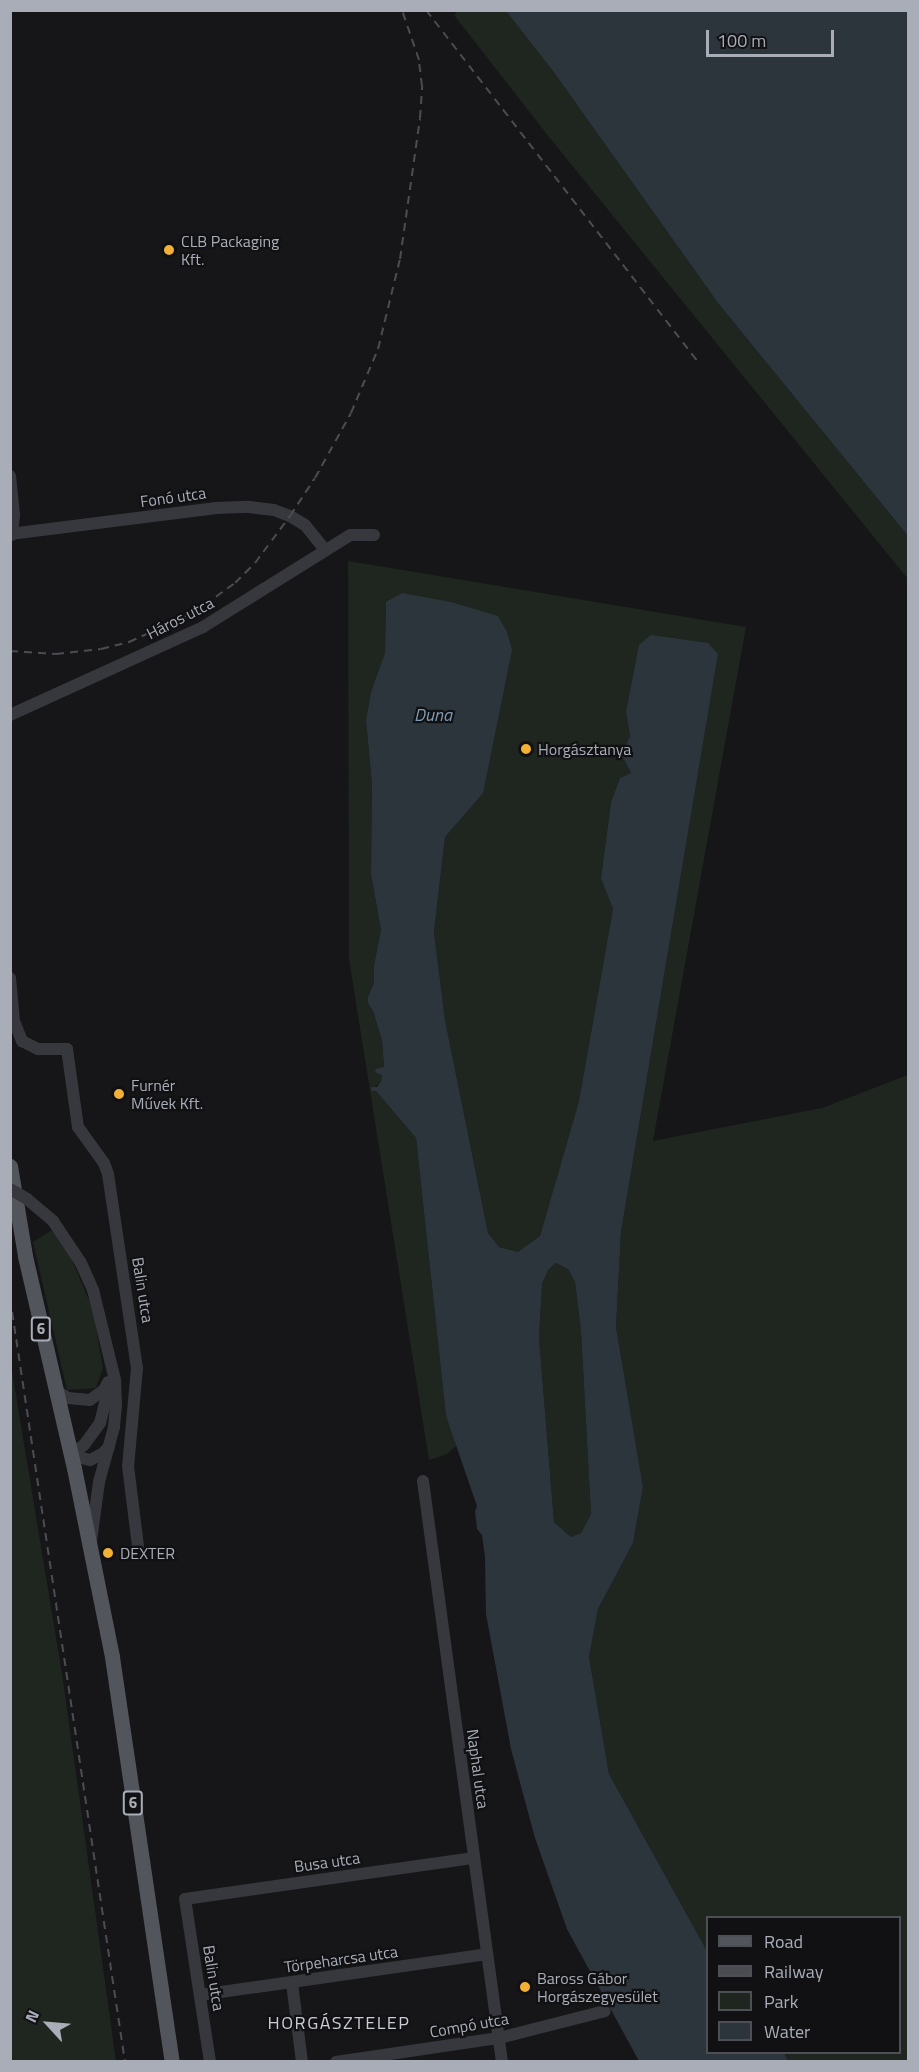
<!DOCTYPE html>
<meta charset="utf-8">
<style>
body{margin:0}
#map{position:relative;width:919px;height:2072px;overflow:hidden;background:#161618;font-family:"Titillium Web",sans-serif}
div>[style]{position:absolute}
.green>*{inset:0;background:#1e261f}
.water>*{inset:0;background:#2c353c}
.minor>*{height:12px;margin:-6px;padding:0 6px;transform-origin:6px;border-radius:6px;background:#37383d}
.major>*{height:15px;margin:-7.5px;padding:0 7.5px;transform-origin:7.5px;border-radius:7.5px;background:#53555c}
.rail>*{height:2px;margin-top:-1px;transform-origin:0;background:repeating-linear-gradient(90deg,#4a4c52 0 8px,transparent 0 14px)}
.minor-bridge>*{height:12px;margin:-6px;padding:0 6px;transform-origin:6px;border-radius:6px;background:#37383d}
.dots>*{width:16px;height:16px;translate:-50% -50%;box-sizing:border-box;border:3px solid #111113;border-radius:50%}
span{translate:-50% -50%;white-space:nowrap;text-align:center;line-height:1.15;-webkit-text-stroke:4.5px #111113;paint-order:stroke}
.shield-label span{padding:2px 4px;background:#111113;border:2px solid;border-radius:4px;-webkit-text-stroke-width:0}
.shield-label{font-size:15px;color:#a8adb8;font-weight:700}
.poi-label{font-size:16px;color:#a8adb8}
.left{translate:0 -50%;text-align:left}
.street-label{font-size:16px;color:#a8adb8}
.water-label{font-size:18px;color:#7f9bb3;font-style:italic}
.neighbourhood-label{font-size:18px;color:#c9ccd4;letter-spacing:1.5px}
.frame{position:absolute;inset:0;border:12px solid #a8adb8;pointer-events:none}
.legend{position:absolute;left:706px;top:1916px;width:195px;height:138px;box-sizing:border-box;background:#111113;border:2px solid #4d4f55;margin:0;padding:8px 10px;list-style:none;font-size:18px;color:#a8adb8}
.legend li{display:flex;align-items:center;gap:12px;height:30px}
.legend b{width:30px;border:2px solid #4d4f55}
.north{position:absolute;left:18px;top:1994px;width:60px;height:60px;-webkit-text-stroke:4px #111113;paint-order:stroke;rotate:296deg;font-size:16px;font-weight:700;line-height:24px;text-align:center;color:#a8adb8}
.north::after{content:'';display:block;margin:auto;width:21px;height:27px;background:#a8adb8;clip-path:polygon(50% 0,100% 100%,50% 72%,0 100%)}
.scale{position:absolute;left:706px;top:30px;width:128px;height:27px;box-sizing:border-box;border:3px solid #a8adb8;border-top:0;padding-left:8px;font-size:18px;line-height:21px;white-space:nowrap;color:#a8adb8;-webkit-text-stroke:4px #111113;paint-order:stroke}
</style>
<div id="map">
<div class="green">
<div style="clip-path:polygon(458px 11px,506px 11px,553px 71px,718px 303px,908px 536px,908px 579px,549px 137px,454px 15px)"></div>
<div style="clip-path:polygon(348px 561px,746px 627px,653px 1141px,822px 1108px,908px 1075px,908px 2061px,788px 2061px,784px 2053px,900px 2052px,900px 1918px,708px 1918px,707px 1951px,609px 1774px,589px 1657px,598px 1609px,633px 1543px,643px 1487px,616px 1327px,621px 1232px,718px 654px,626px 712px,630px 736px,623px 755px,631px 773px,620px 778px,611px 802px,601px 877px,613px 909px,579px 1101px,540px 1236px,518px 1252px,499px 1247px,488px 1233px,445px 1020px,434px 932px,445px 837px,460px 819px,386px 602px,385px 653px,371px 692px,366px 720px,372px 784px,371px 874px,381px 930px,374px 965px,374px 983px,368px 997px,368px 1003px,373px 1011px,382px 1040px,384px 1068px,381px 1081px,372px 1090px,376px 1091px,416px 1138px,446px 1416px,457px 1445px,447px 1454px,429px 1460px,349px 959px)"></div>
<div style="clip-path:polygon(52px 1230px,67px 1248px,93px 1310px,103px 1368px,96px 1388px,67px 1390px,33px 1242px)"></div>
<div style="clip-path:polygon(556px 1263px,568px 1269px,575px 1282px,581px 1331px,591px 1514px,581px 1533px,571px 1537px,554px 1522px,539px 1338px,542px 1284px,548px 1270px)"></div>
<div style="clip-path:polygon(11px 1365px,63px 1680px,116px 2061px,11px 2061px)"></div>
</div>
<div class="water">
<div style="clip-path:polygon(506px 11px,908px 11px,908px 536px,718px 303px,553px 71px)"></div>
<div style="clip-path:polygon(evenodd,402px 593px,451px 602px,498px 616px,507px 632px,512px 650px,483px 793px,445px 837px,434px 932px,445px 1020px,488px 1233px,499px 1247px,518px 1252px,540px 1236px,579px 1101px,613px 909px,601px 878px,611px 802px,620px 778px,631px 773px,622px 755px,630px 736px,626px 712px,639px 645px,651px 635px,708px 643px,718px 654px,621px 1232px,616px 1327px,643px 1487px,633px 1543px,598px 1609px,589px 1657px,609px 1774px,707px 1951px,708px 2052px,784px 2053px,788px 2061px,639px 2061px,567px 1929px,535px 1838px,511px 1749px,486px 1614px,485px 1557px,482px 1535px,477px 1529px,475px 1511px,477px 1506px,446px 1416px,416px 1138px,376px 1091px,372px 1091px,371px 1087px,377px 1087px,381px 1081px,382px 1075px,375px 1072px,376px 1069px,384px 1067px,382px 1040px,373px 1011px,368px 1003px,368px 997px,374px 983px,374px 965px,381px 930px,371px 874px,372px 784px,366px 720px,371px 692px,385px 653px,386px 602px,402px 593px,556px 1263px,568px 1269px,575px 1282px,581px 1331px,591px 1514px,581px 1533px,571px 1537px,554px 1522px,539px 1338px,542px 1284px,548px 1270px,556px 1263px)"></div>
</div>
<div class="minor">
<div style="left:10px;top:476px;width:39px;rotate:84deg"></div>
<div style="left:14px;top:515px;width:20px;rotate:96deg"></div>
<div style="left:10px;top:534px;width:208px;rotate:-7.2deg"></div>
<div style="left:216px;top:508px;width:33px;rotate:-2deg"></div>
<div style="left:249px;top:507px;width:25px;rotate:7deg"></div>
<div style="left:274px;top:510px;width:17px;rotate:21deg"></div>
<div style="left:290px;top:516px;width:17px;rotate:31deg"></div>
<div style="left:305px;top:525px;width:32px;rotate:51deg"></div>
<div style="left:10px;top:715px;width:212px;rotate:-24.5deg"></div>
<div style="left:203px;top:627px;width:173px;rotate:-32deg"></div>
<div style="left:350px;top:535px;width:24px"></div>
<div style="left:10px;top:978px;width:43px;rotate:84.7deg"></div>
<div style="left:14px;top:1021px;width:22px;rotate:68deg"></div>
<div style="left:22px;top:1041px;width:18px;rotate:27deg"></div>
<div style="left:38px;top:1049px;width:29px"></div>
<div style="left:67px;top:1049px;width:79px;rotate:82deg"></div>
<div style="left:78px;top:1127px;width:44px;rotate:54.2deg"></div>
<div style="left:104px;top:1163px;width:12px;rotate:70deg"></div>
<div style="left:108px;top:1174px;width:196px;rotate:81.5deg"></div>
<div style="left:137px;top:1368px;width:98px;rotate:95.2deg"></div>
<div style="left:128px;top:1466px;width:81px;rotate:82.9deg"></div>
<div style="left:55px;top:1390px;width:15px;rotate:32deg"></div>
<div style="left:68px;top:1398px;width:22px;rotate:5deg"></div>
<div style="left:90px;top:1400px;width:17px;rotate:-36deg"></div>
<div style="left:104px;top:1390px;width:9px;rotate:-63deg"></div>
<div style="left:71px;top:1455px;width:16px;rotate:-38deg"></div>
<div style="left:84px;top:1445px;width:27px;rotate:-54deg"></div>
<div style="left:100px;top:1423px;width:37px;rotate:-76deg"></div>
<div style="left:71px;top:1455px;width:20px;rotate:15deg"></div>
<div style="left:90px;top:1460px;width:13px;rotate:-27deg"></div>
<div style="left:102px;top:1454px;width:10px;rotate:-45deg"></div>
<div style="left:423px;top:1481px;width:586px;rotate:82.26deg"></div>
<div style="left:91px;top:1541px;width:60px;rotate:-82.3deg"></div>
<div style="left:99px;top:1482px;width:57px;rotate:-74.7deg"></div>
<div style="left:114px;top:1427px;width:21px;rotate:-85deg"></div>
<div style="left:116px;top:1406px;width:26px;rotate:-92deg"></div>
<div style="left:115px;top:1380px;width:93px;rotate:-103.7deg"></div>
<div style="left:292px;top:1983px;width:80px;rotate:82.8deg"></div>
<div style="left:200px;top:1995px;width:290px;rotate:-8.1deg"></div>
<div style="left:210px;top:2062px;width:165px;rotate:-98.7deg"></div>
<div style="left:185px;top:1899px;width:292px;rotate:-8.1deg"></div>
<div style="left:336px;top:2062px;width:165px;rotate:-8.4deg"></div>
<div style="left:499px;top:2038px;width:109px;rotate:-14.3deg"></div>
</div>
<div class="major">
<div style="left:10px;top:1166px;width:91px;rotate:80.5deg"></div>
<div style="left:25px;top:1256px;width:218px;rotate:77deg"></div>
<div style="left:74px;top:1468px;width:193px;rotate:78.6deg"></div>
<div style="left:112px;top:1657px;width:409px;rotate:81.6deg"></div>
</div>
<div class="rail">
<div style="left:426px;top:10px;width:445px;rotate:52.3deg"></div>
<div style="left:10px;top:651px;width:46px;rotate:3.7deg"></div>
<div style="left:56px;top:654px;width:45px;rotate:-6.3deg"></div>
<div style="left:101px;top:649px;width:29px;rotate:-14deg"></div>
<div style="left:129px;top:642px;width:70px;rotate:-24.4deg"></div>
<div style="left:193px;top:613px;width:52px;rotate:-35.5deg"></div>
<div style="left:235px;top:583px;width:28px;rotate:-45deg"></div>
<div style="left:255px;top:563px;width:59px;rotate:-53.3deg"></div>
<div style="left:290px;top:516px;width:45px;rotate:-56.7deg"></div>
<div style="left:315px;top:478px;width:74px;rotate:-61deg"></div>
<div style="left:351px;top:413px;width:69px;rotate:-67.1deg"></div>
<div style="left:378px;top:349px;width:93px;rotate:-76.3deg"></div>
<div style="left:400px;top:259px;width:142px;rotate:-81.9deg"></div>
<div style="left:420px;top:118px;width:32px;rotate:-86deg"></div>
<div style="left:422px;top:86px;width:26px;rotate:-97deg"></div>
<div style="left:419px;top:60px;width:53px;rotate:-108.8deg"></div>
<div style="left:10px;top:1298px;width:773px;rotate:81.44deg"></div>
</div>
<div class="minor-bridge">
<div style="left:10px;top:1189px;width:20px;rotate:30deg"></div>
<div style="left:27px;top:1199px;width:34px;rotate:40deg"></div>
<div style="left:53px;top:1221px;width:50px;rotate:56.3deg"></div>
<div style="left:81px;top:1263px;width:30px;rotate:66deg"></div>
</div>
<div class="dots">
<div style="left:169px;top:250px;background:#f2b134"></div>
<div style="left:526px;top:749px;background:#f2b134"></div>
<div style="left:119px;top:1094px;background:#f2b134"></div>
<div style="left:108px;top:1553px;background:#f2b134"></div>
<div style="left:525px;top:1987px;background:#f2b134"></div>
</div>
<div class="shield-label">
<span style="left:41px;top:1329px">6</span>
<span style="left:133px;top:1803px">6</span>
</div>
<div class="poi-label">
<span class="left" style="left:181px;top:250px">CLB Packaging<br>Kft.</span>
<span class="left" style="left:538px;top:749px">Horgásztanya</span>
<span class="left" style="left:131px;top:1094px">Furnér<br>Művek Kft.</span>
<span class="left" style="left:120px;top:1553px">DEXTER</span>
<span class="left" style="left:537px;top:1987px">Baross Gábor<br>Horgászegyesület</span>
</div>
<div class="street-label">
<span style="left:173px;top:497px;rotate:-8deg">Fonó utca</span>
<span style="left:180px;top:618px;rotate:-27deg">Háros utca</span>
<span style="left:143px;top:1290px;rotate:81deg">Balin utca</span>
<span style="left:478px;top:1769px;rotate:82deg">Naphal utca</span>
<span style="left:327px;top:1862px;rotate:-8deg">Busa utca</span>
<span style="left:341px;top:1959px;rotate:-8deg">Törpeharcsa utca</span>
<span style="left:214px;top:1978px;rotate:81deg">Balin utca</span>
<span style="left:469px;top:2025px;rotate:-10deg">Compó utca</span>
</div>
<div class="water-label">
<span style="left:433px;top:715px">Duna</span>
</div>
<div class="neighbourhood-label">
<span style="left:339px;top:2023px">HORGÁSZTELEP</span>
</div>
<div class="frame"></div>
<ul class="legend">
<li><b style="height:8px;background:#53555c"></b>Road</li>
<li><b style="height:8px;background:#4a4c52"></b>Railway</li>
<li><b style="height:16px;background:#1e261f"></b>Park</li>
<li><b style="height:16px;background:#2c353c"></b>Water</li>
</ul>
<div class="north">N</div>
<div class="scale">100 m</div>
</div>
